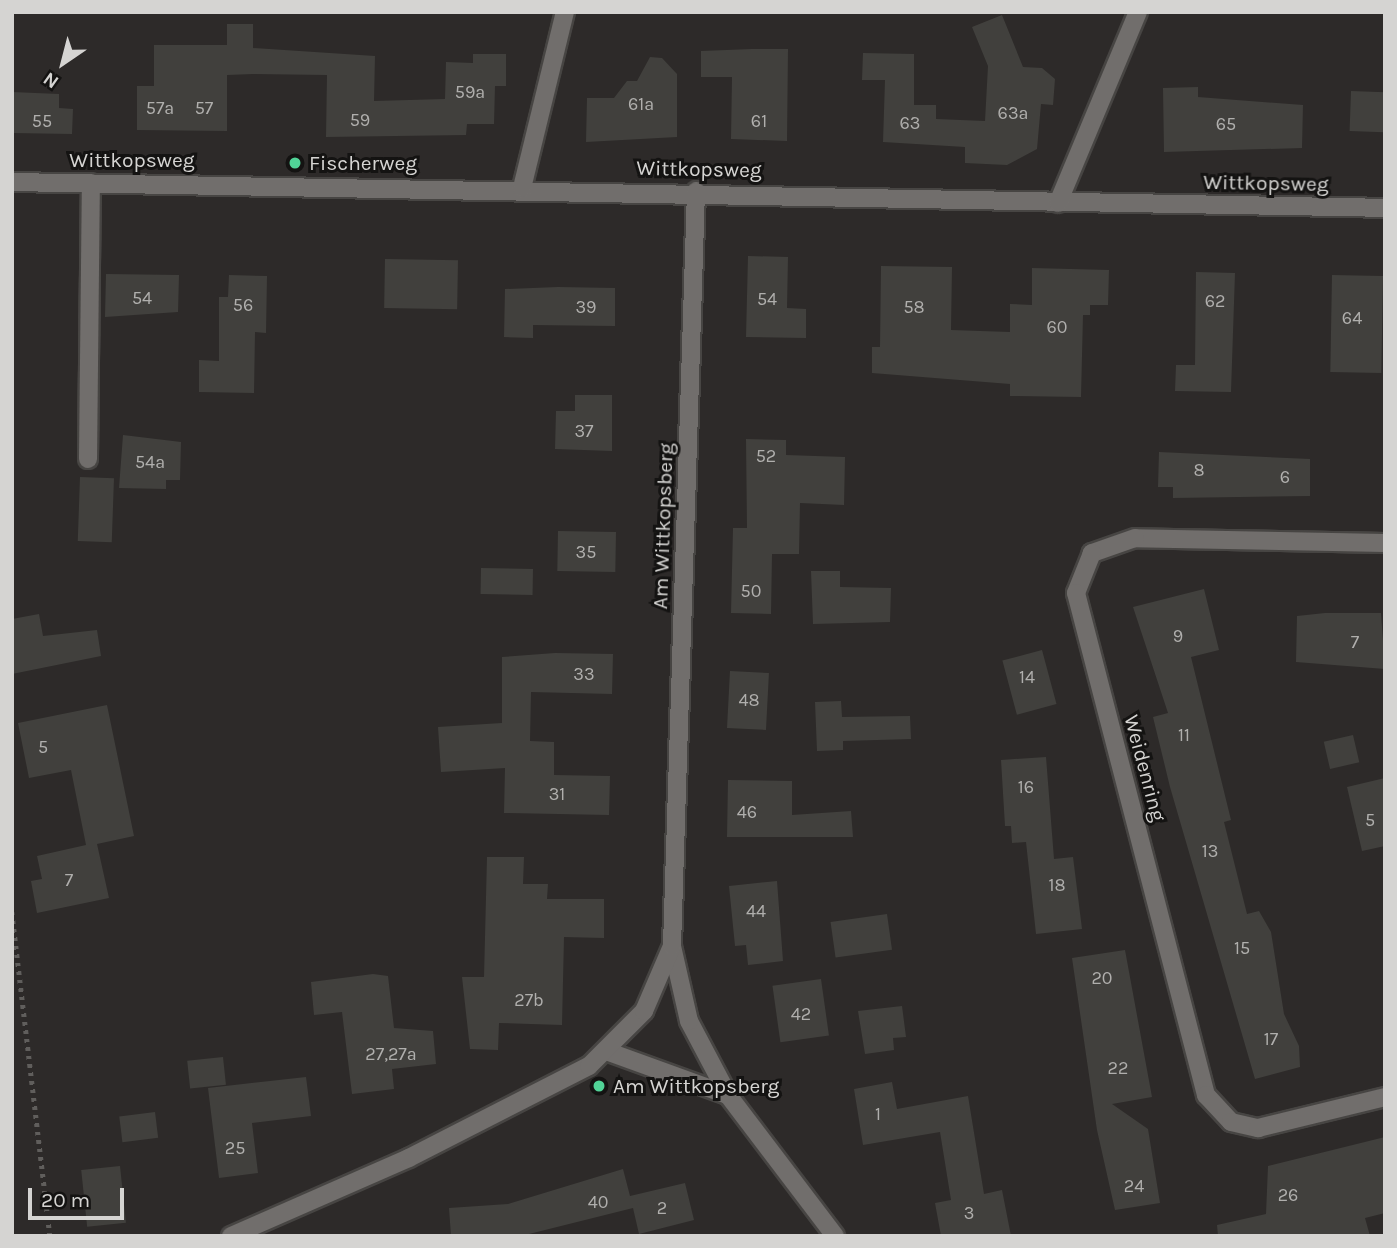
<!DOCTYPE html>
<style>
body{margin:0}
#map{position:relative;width:1397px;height:1248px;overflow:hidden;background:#2d2a29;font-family:Karla,sans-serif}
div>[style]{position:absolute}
.building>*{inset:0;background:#41403d;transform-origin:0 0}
.path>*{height:4.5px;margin-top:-2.25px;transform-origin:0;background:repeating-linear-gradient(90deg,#605e5c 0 3.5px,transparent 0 8.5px)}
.roads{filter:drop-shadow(2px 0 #474543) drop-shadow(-2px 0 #474543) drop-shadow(0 2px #474543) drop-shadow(0 -2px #474543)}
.lane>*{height:18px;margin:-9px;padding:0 9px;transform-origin:9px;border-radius:9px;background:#716e6c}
.street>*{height:18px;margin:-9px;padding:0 9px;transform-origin:9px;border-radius:9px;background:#716e6c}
.dots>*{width:19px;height:19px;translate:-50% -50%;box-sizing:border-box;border:4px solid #141312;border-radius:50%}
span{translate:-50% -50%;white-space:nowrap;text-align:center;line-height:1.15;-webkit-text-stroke:6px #141312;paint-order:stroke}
.number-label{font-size:18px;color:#b0afad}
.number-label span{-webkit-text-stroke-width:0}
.street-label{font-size:21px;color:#d5d4d2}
.poi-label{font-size:21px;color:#d5d4d2}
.left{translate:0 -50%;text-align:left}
.frame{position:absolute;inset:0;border:14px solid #d5d4d2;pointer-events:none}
.north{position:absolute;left:28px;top:28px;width:70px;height:70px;-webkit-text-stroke:5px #141312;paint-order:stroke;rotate:215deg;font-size:19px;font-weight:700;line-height:28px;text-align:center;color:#d5d4d2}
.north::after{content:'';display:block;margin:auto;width:24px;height:32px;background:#d5d4d2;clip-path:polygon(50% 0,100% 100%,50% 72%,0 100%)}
.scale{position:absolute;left:28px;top:1188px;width:96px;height:32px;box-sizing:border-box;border:4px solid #d5d4d2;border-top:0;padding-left:9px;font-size:21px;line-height:24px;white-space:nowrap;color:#d5d4d2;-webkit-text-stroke:5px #141312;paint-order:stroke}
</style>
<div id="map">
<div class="building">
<div style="clip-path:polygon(1002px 15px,1023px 67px,1042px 68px,1055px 79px,1053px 105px,1041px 104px,1037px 149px,1007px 165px,965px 163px,965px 147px,883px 142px,885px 80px,862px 80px,863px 53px,914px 54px,914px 105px,936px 105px,936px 119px,985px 121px,988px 66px,972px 27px)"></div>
<div style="clip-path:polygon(227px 24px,253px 24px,253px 48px,375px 56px,374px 101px,445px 99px,446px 62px,473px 63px,473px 54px,506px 54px,506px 86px,495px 86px,494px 124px,467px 124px,466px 135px,326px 137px,327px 75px,253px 74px,227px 75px,227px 131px,137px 130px,137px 86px,154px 86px,154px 45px,227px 45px)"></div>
<div style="clip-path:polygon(752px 49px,788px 49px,787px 141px,731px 139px,732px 77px,701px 77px,701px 51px)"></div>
<div style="clip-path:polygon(650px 57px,662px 58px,677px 74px,677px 137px,586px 142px,587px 98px,614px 98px,627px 81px,637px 81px)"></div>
<div style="clip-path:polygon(1198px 87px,1198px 97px,1303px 105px,1302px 148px,1164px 152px,1163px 88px)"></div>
<div style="left:1351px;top:91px;width:34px;height:40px;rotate:2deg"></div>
<div style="clip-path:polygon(12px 92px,59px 94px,59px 108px,73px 109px,72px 134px,12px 133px)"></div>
<div style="clip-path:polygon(748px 256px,788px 257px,787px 308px,806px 309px,806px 338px,746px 337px)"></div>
<div style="left:385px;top:259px;width:73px;height:49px;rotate:1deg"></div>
<div style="clip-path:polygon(881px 266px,952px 267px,951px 330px,1010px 332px,1010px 304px,1032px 305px,1032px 268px,1109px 270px,1108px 305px,1090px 305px,1090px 315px,1083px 315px,1081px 397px,1010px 396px,1010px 384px,872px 373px,872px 347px,880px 347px)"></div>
<div style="clip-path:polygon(1196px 272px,1235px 273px,1231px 392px,1175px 391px,1176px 365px,1195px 365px)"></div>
<div style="clip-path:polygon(106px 274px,179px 275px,178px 312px,105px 317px)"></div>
<div style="clip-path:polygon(229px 275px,267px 276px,266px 333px,255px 332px,254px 393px,199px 392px,199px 360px,219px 361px,219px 297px,228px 297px)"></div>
<div style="left:1332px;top:275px;width:51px;height:97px;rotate:1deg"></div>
<div style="clip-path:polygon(558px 287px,615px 288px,615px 326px,533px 325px,533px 338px,504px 337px,505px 289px)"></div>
<div style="clip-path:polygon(575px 395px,612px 395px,612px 451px,555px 449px,556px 411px,575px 411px)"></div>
<div style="clip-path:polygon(123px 435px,181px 442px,180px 480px,166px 480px,166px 489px,119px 488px)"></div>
<div style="clip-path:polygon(746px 439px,786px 440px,786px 455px,845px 457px,844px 505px,800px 503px,799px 554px,772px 554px,771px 614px,731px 613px,733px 528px,747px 528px)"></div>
<div style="clip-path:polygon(1159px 452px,1310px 459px,1310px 496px,1173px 498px,1173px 487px,1158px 487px)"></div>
<div style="left:80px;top:477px;width:34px;height:64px;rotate:2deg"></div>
<div style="left:558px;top:531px;width:58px;height:40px;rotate:1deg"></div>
<div style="left:481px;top:568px;width:52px;height:26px;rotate:1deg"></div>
<div style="clip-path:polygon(811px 571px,840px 571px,840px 587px,891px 588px,890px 622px,813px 624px)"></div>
<div style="clip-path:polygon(1204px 589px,1219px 650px,1191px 657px,1231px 820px,1224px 822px,1247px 914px,1259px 911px,1271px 932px,1284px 1014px,1299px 1046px,1300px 1067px,1255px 1079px,1170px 787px,1153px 717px,1168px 713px,1133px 607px)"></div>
<div style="clip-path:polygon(1325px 613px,1381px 613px,1385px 669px,1296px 662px,1297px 616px)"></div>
<div style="clip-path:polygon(39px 614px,43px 636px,97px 630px,101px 656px,12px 674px,12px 619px)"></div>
<div style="left:1042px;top:650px;width:56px;height:41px;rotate:75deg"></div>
<div style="clip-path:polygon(555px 653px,613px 654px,612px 694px,531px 692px,530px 741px,554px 742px,554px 775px,610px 776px,609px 815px,504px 813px,505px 768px,441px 772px,438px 727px,502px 723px,502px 657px)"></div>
<div style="left:730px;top:671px;width:39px;height:57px;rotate:3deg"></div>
<div style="clip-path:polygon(841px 701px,842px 717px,910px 716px,911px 739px,843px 741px,843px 750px,817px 751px,815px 702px)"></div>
<div style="clip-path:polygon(107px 705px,134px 836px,97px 844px,109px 898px,37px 913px,31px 881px,42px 879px,37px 856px,86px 845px,71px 770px,29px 778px,18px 723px)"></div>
<div style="left:1353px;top:735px;width:28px;height:30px;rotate:77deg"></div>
<div style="clip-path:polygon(1046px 757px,1054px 859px,1073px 857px,1082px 929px,1036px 934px,1026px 842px,1012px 843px,1011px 826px,1005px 826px,1001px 760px)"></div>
<div style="clip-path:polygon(1385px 778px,1385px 846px,1362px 851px,1347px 787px)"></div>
<div style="clip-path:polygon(728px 780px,792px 781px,792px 815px,851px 811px,853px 837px,727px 837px)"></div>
<div style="clip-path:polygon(487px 857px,524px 857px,523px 884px,548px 884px,547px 899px,604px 899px,604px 938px,564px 937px,562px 1025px,499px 1023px,498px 1050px,470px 1049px,462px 977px,484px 977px)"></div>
<div style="clip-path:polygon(777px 881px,783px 961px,748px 965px,746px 945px,735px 946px,729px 886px)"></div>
<div style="left:887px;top:914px;width:36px;height:57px;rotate:82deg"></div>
<div style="clip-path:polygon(1125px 950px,1152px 1097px,1112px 1104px,1148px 1129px,1160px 1203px,1115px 1210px,1097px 1130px,1072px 958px)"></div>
<div style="clip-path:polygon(373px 974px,388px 976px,394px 1028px,433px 1031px,436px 1064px,392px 1069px,394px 1089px,352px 1094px,342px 1012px,314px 1015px,311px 982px)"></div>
<div style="left:821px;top:979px;width:57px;height:49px;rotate:82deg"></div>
<div style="clip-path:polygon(902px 1006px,906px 1037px,893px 1038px,894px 1050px,865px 1054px,858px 1011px)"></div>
<div style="left:223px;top:1057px;width:28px;height:36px;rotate:84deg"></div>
<div style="clip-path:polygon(306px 1077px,311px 1116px,252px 1123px,258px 1173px,219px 1178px,208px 1088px)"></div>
<div style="clip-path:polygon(892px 1082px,897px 1109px,968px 1096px,984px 1194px,1002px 1190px,1011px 1236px,941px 1236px,935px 1203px,951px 1200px,940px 1132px,863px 1145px,854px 1089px)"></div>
<div style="left:155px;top:1112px;width:26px;height:36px;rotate:83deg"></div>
<div style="clip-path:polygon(1385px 1137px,1385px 1213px,1365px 1218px,1370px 1236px,1218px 1236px,1217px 1225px,1266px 1214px,1268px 1166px)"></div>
<div style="left:120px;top:1166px;width:57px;height:39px;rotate:84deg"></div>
<div style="clip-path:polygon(623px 1169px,630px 1196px,685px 1183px,694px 1220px,639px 1234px,633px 1208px,521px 1236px,451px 1236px,449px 1208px,508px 1204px)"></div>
</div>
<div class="path">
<div style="left:12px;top:912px;width:326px;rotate:83.3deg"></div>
</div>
<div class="roads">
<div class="lane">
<div style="left:88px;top:459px;width:276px;rotate:-89.4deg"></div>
</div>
<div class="street">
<div style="left:12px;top:182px;width:1373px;rotate:1.08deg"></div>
<div style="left:522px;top:188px;width:181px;rotate:-76.3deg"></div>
<div style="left:1058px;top:203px;width:207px;rotate:-67.3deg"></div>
<div style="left:1385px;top:543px;width:250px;rotate:-178.9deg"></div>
<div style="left:1135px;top:538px;width:46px;rotate:160.8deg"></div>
<div style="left:1092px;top:553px;width:43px;rotate:111.8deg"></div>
<div style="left:1076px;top:593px;width:519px;rotate:75.48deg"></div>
<div style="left:1206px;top:1095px;width:37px;rotate:47deg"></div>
<div style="left:1231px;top:1122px;width:28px;rotate:13deg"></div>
<div style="left:1258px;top:1128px;width:131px;rotate:-13.7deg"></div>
<div style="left:609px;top:1052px;width:127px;rotate:19.9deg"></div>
<div style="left:728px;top:1095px;width:84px;rotate:-117.8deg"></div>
<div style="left:689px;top:1021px;width:77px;rotate:-102.8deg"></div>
<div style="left:728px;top:1095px;width:177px;rotate:52.8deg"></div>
<div style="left:231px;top:1236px;width:194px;rotate:-23.7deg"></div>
<div style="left:409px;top:1158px;width:202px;rotate:-27.1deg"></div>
<div style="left:589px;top:1066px;width:78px;rotate:-45deg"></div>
<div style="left:644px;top:1011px;width:71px;rotate:-66.7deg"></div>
<div style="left:672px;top:946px;width:755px;rotate:-88.18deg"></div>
</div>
</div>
<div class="dots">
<div style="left:295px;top:163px;background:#51d397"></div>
<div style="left:599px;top:1086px;background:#51d397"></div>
</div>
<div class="number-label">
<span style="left:470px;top:92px">59a</span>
<span style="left:641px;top:104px">61a</span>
<span style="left:160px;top:108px">57a</span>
<span style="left:204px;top:108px">57</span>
<span style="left:1013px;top:113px">63a</span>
<span style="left:360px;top:120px">59</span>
<span style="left:42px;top:121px">55</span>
<span style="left:759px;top:121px">61</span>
<span style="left:910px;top:123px">63</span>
<span style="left:1226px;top:124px">65</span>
<span style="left:142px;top:298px">54</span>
<span style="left:767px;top:299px">54</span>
<span style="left:1215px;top:301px">62</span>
<span style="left:243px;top:305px">56</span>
<span style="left:586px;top:307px">39</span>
<span style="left:914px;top:307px">58</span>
<span style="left:1352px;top:318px">64</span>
<span style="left:1057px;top:327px">60</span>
<span style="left:584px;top:431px">37</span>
<span style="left:766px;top:456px">52</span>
<span style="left:150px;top:462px">54a</span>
<span style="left:1199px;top:470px">8</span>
<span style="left:1285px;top:477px">6</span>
<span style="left:586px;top:552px">35</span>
<span style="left:751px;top:591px">50</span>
<span style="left:1178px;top:636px">9</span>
<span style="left:1355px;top:642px">7</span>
<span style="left:584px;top:674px">33</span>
<span style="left:1027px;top:677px">14</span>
<span style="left:749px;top:700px">48</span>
<span style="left:1184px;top:735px">11</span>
<span style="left:43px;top:747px">5</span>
<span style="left:1026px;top:787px">16</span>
<span style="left:557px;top:794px">31</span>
<span style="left:747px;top:812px">46</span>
<span style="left:1370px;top:820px">5</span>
<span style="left:1210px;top:851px">13</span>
<span style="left:69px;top:880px">7</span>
<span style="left:1057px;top:885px">18</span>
<span style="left:756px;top:911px">44</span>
<span style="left:1242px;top:948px">15</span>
<span style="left:1102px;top:978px">20</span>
<span style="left:529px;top:1000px">27b</span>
<span style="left:801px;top:1014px">42</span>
<span style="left:1271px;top:1039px">17</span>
<span style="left:391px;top:1054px">27,27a</span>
<span style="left:1118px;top:1068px">22</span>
<span style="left:878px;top:1114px">1</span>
<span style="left:235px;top:1148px">25</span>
<span style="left:1134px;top:1186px">24</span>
<span style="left:1288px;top:1195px">26</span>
<span style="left:598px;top:1202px">40</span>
<span style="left:662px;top:1208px">2</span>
<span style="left:969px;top:1213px">3</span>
</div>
<div class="street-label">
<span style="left:132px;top:160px">Wittkopsweg</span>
<span style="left:699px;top:169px;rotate:1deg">Wittkopsweg</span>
<span style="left:1266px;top:183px;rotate:1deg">Wittkopsweg</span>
<span style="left:663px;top:526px;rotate:-88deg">Am Wittkopsberg</span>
<span style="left:1145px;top:768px;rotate:75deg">Weidenring</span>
</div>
<div class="poi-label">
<span class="left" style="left:309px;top:163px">Fischerweg</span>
<span class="left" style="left:613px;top:1086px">Am Wittkopsberg</span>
</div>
<div class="frame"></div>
<div class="north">N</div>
<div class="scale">20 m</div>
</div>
